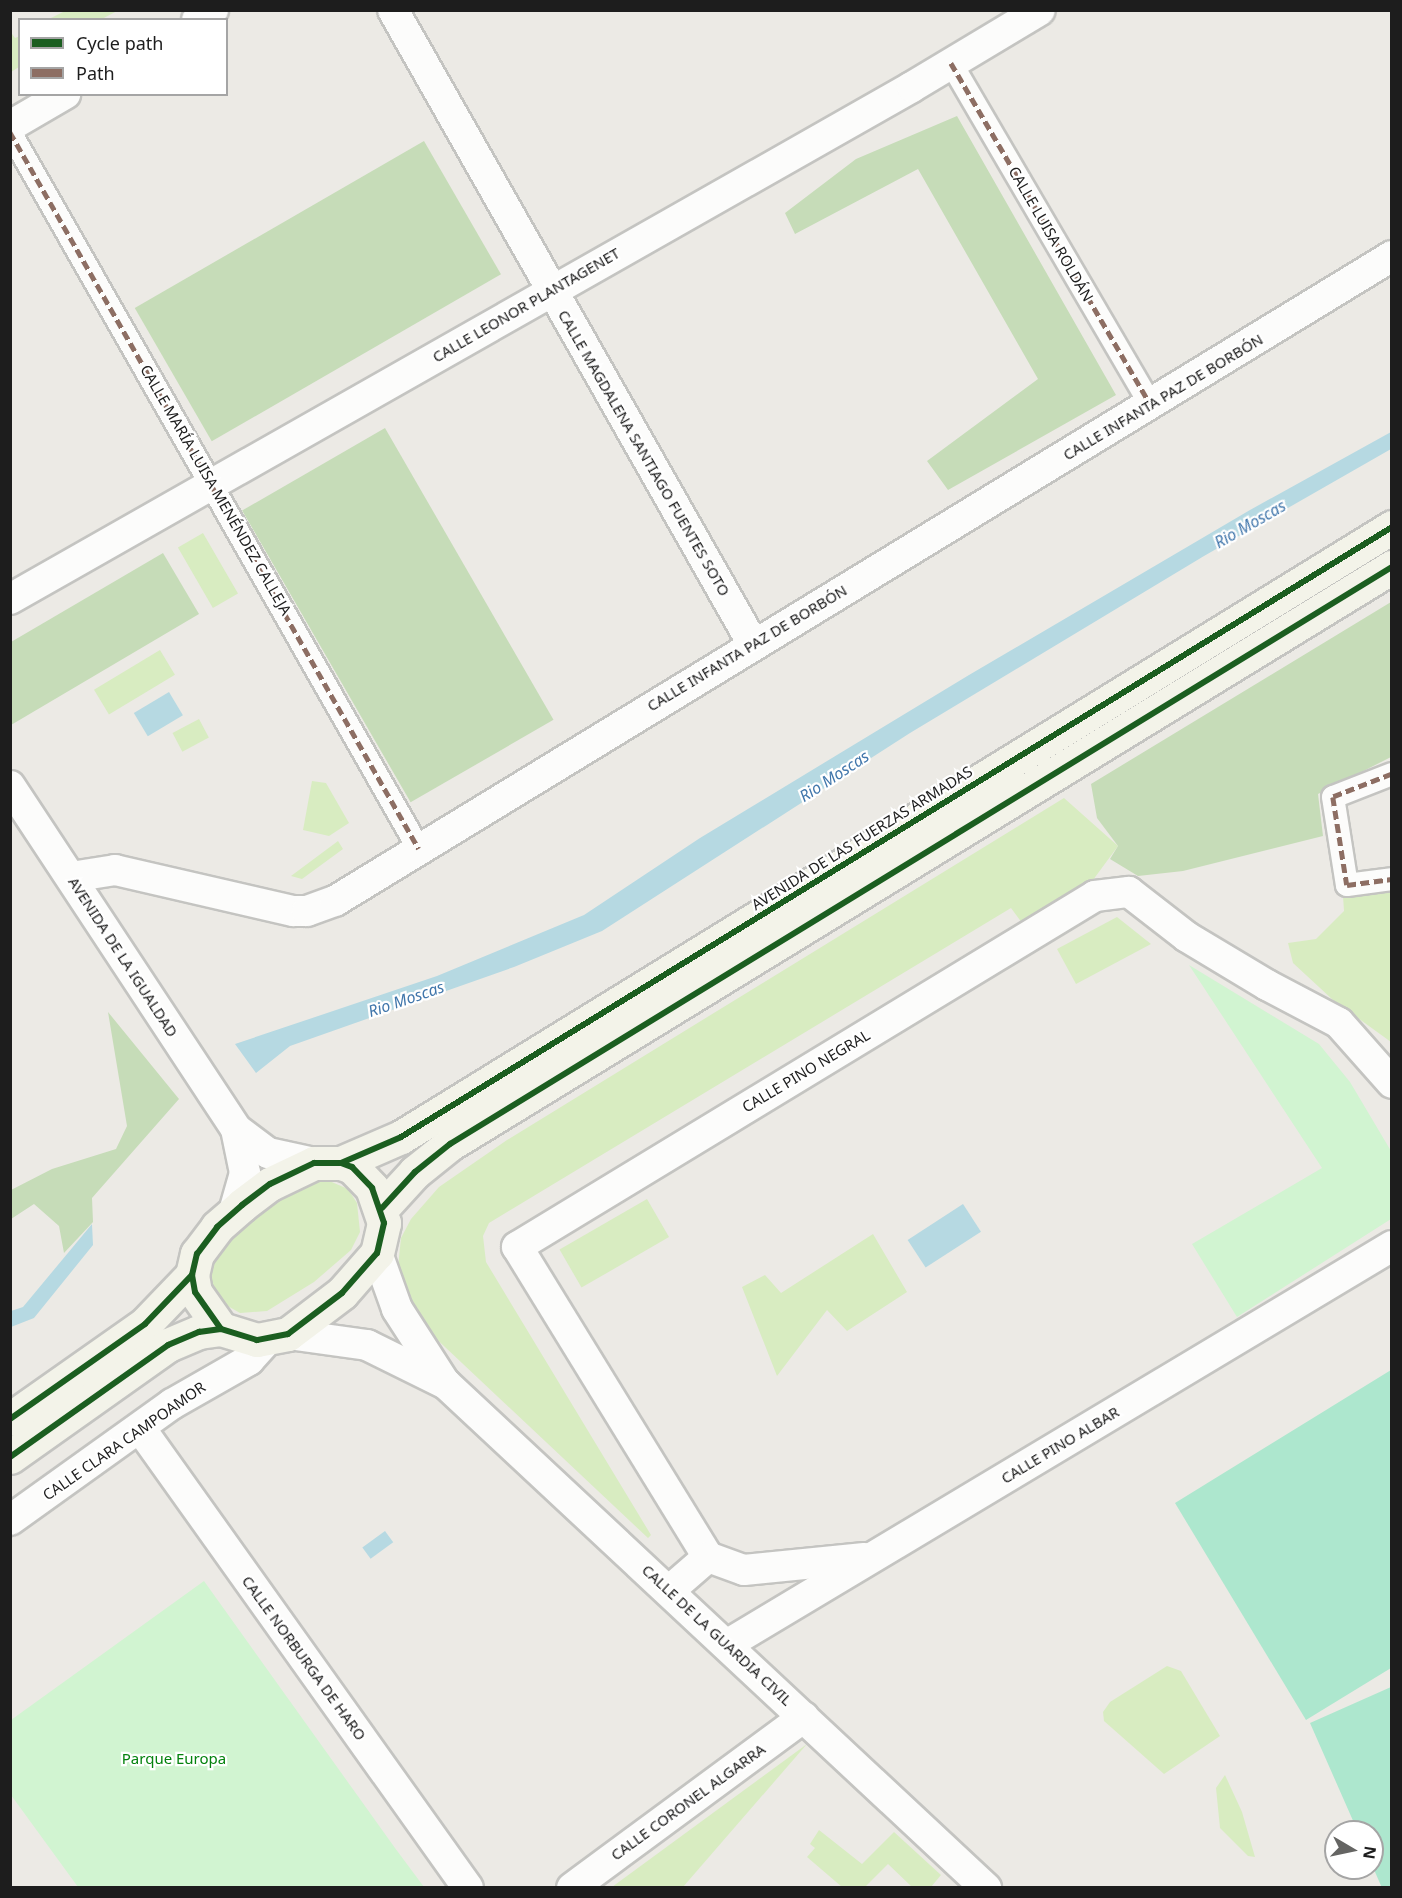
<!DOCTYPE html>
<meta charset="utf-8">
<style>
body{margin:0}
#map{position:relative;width:1402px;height:1898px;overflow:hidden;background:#eceae5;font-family:"Noto Sans",sans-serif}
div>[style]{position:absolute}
.grass>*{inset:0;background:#d8ecc1;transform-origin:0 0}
.forest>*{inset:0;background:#c6dcb8;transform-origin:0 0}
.park>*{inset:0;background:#d1f4d1}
.pitch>*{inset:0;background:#ade7ce}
.water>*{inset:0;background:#b6d9e2;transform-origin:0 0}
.roads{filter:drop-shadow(2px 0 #c4c4c1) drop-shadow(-2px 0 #c4c4c1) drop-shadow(0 2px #c4c4c1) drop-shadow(0 -2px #c4c4c1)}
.pedestrian>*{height:22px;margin:-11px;padding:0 11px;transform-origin:11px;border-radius:11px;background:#fcfcfb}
.minor>*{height:30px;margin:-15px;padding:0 15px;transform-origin:15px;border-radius:15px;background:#fcfcfb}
.secondary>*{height:33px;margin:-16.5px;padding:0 16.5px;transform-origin:16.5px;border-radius:16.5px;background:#f3f3e9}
.quiet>*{height:4.5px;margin-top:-2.25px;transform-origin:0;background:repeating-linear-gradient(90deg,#8d6e63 0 9px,transparent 0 13.5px)}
.cycleway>*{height:6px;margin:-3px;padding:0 3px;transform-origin:3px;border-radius:3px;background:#1b5e20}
span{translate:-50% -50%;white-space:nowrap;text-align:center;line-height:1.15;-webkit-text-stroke:4.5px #fff;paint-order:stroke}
.street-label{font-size:15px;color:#1d1d1d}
.park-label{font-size:15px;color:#04820e}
.water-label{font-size:16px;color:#4076ab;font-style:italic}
.frame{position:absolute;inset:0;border:12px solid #1d1d1d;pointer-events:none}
.legend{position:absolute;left:18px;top:18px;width:210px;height:78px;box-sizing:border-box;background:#fff;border:2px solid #a5a5a5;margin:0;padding:8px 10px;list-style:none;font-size:18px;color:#1d1d1d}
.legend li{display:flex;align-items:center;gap:12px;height:30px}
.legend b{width:30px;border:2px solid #a5a5a5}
.north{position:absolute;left:1324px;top:1820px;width:60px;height:60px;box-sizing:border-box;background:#fff;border:2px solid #a5a5a5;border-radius:50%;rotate:99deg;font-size:16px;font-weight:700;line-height:24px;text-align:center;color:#1d1d1d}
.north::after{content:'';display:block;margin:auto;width:21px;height:27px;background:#656563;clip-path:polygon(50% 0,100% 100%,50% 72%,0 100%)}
</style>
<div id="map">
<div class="grass">
<div style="clip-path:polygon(65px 11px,65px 10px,117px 11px,102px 19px,49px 19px)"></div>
<div style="clip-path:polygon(10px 31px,15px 38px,20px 36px,19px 67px,11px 72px)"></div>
<div style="left:203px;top:533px;width:70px;height:29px;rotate:60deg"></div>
<div style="left:160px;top:650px;width:29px;height:77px;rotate:59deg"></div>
<div style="left:199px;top:719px;width:21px;height:30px;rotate:62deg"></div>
<div style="clip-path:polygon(312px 781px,326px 783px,349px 823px,329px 836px,303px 830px)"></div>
<div style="clip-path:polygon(1064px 798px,1118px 846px,1093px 880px,1022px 923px,1011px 908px,489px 1223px,483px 1236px,486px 1262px,651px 1535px,648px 1538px,428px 1331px,397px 1277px,401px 1238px,411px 1219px,439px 1187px,507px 1140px)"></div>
<div style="clip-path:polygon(338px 841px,343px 849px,302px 879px,291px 876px)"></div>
<div style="clip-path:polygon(1391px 887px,1391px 1042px,1333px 1000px,1293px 963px,1288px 943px,1316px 939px,1344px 911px,1343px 896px)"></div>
<div style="clip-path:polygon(1117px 917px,1151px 944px,1076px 984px,1057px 949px)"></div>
<div style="clip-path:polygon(320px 1177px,348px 1189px,357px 1203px,360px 1232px,351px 1250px,314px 1282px,267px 1311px,240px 1313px,226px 1305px,209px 1283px,210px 1255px,261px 1204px)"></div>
<div style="left:647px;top:1199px;width:44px;height:101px;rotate:60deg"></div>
<div style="clip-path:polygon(873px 1234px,907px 1292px,847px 1331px,827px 1310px,777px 1376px,742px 1287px,765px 1275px,781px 1293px)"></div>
<div style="clip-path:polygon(1167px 1666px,1181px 1671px,1220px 1736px,1164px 1774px,1104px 1721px,1103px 1712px,1110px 1702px)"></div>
<div style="clip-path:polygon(807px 1744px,683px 1887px,612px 1887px)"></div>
<div style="clip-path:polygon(1225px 1775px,1242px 1812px,1255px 1857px,1248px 1856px,1220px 1828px,1216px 1788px)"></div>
<div style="clip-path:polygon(819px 1830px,862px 1864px,894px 1832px,941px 1875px,931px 1887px,912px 1887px,888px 1864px,865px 1887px,842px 1887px,807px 1857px,815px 1848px,810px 1844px)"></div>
</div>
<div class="forest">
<div style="clip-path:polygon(957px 116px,1116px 395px,948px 490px,927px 461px,1038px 379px,918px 169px,795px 234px,785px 213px,856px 159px)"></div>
<div style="left:424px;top:141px;width:154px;height:334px;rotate:60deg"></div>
<div style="left:385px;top:428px;width:337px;height:165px;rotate:60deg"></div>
<div style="clip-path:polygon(163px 553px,199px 614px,11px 725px,11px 642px)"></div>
<div style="clip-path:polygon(1391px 602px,1391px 757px,1318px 794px,1323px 836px,1183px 871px,1138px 876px,1110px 859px,1118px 846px,1097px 818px,1091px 784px)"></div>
<div style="clip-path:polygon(108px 1012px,179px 1099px,92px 1198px,93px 1222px,64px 1253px,59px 1226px,34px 1204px,11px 1219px,11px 1190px,52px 1169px,116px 1149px,127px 1126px)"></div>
</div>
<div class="park">
<div style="clip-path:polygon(1189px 965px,1319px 1044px,1350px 1082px,1391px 1151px,1391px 1219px,1237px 1317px,1192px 1244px,1322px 1168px)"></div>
<div style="clip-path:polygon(204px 1581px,395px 1848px,424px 1887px,78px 1887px,11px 1795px,11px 1720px)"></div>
</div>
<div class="pitch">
<div style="clip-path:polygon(1391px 1370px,1391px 1668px,1306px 1720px,1175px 1503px)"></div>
<div style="clip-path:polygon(1391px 1687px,1392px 1887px,1382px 1888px,1372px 1865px,1372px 1832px,1358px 1832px,1310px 1723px)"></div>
</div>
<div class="water">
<div style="clip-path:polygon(1391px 432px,1391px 449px,1204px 556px,910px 733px,602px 931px,514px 967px,290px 1046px,256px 1073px,235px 1044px,437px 976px,584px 915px,700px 838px,969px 675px,1250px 510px)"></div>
<div style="left:169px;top:692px;width:27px;height:41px;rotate:59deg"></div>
<div style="left:963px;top:1204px;width:33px;height:66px;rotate:57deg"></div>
<div style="clip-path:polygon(92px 1224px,93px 1245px,34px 1318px,11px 1327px,11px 1311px,23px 1307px)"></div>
<div style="left:385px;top:1531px;width:14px;height:28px;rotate:54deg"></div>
</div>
<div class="roads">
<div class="pedestrian">
<div style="left:951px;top:63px;width:396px;rotate:59.7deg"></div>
<div style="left:10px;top:132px;width:825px;rotate:60.3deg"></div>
<div style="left:1392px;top:774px;width:63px;rotate:158.7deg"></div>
<div style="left:1333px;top:797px;width:89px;rotate:81deg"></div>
<div style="left:1347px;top:885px;width:45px;rotate:-7.6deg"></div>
</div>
<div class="minor">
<div style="left:393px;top:10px;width:729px;rotate:60.41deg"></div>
<div style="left:197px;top:20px;width:19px;rotate:-32deg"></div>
<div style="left:10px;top:126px;width:64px;rotate:-30.2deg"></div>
<div style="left:10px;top:599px;width:1037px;rotate:-29.58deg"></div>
<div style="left:912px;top:87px;width:149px;rotate:-31deg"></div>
<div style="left:10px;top:786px;width:411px;rotate:56.6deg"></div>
<div style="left:236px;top:1129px;width:45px;rotate:78.4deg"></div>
<div style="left:245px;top:1173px;width:41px;rotate:105.8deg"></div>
<div style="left:71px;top:877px;width:45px;rotate:-9deg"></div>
<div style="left:115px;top:870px;width:183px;rotate:13deg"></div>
<div style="left:293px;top:911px;width:14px"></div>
<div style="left:307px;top:911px;width:30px;rotate:-20deg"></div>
<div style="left:335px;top:901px;width:1238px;rotate:-31.39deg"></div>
<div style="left:236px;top:1129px;width:40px;rotate:37deg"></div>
<div style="left:268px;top:1153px;width:47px;rotate:12.3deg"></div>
<div style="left:377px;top:1253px;width:59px;rotate:70.3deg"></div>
<div style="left:397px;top:1309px;width:87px;rotate:57.2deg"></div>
<div style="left:288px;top:1334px;width:80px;rotate:7.9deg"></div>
<div style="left:367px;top:1345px;width:88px;rotate:26.3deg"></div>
<div style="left:446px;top:1384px;width:739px;rotate:43.03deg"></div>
<div style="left:140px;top:1428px;width:565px;rotate:54.51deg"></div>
<div style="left:10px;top:1520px;width:199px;rotate:-35.6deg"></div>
<div style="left:172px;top:1404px;width:89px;rotate:-29.7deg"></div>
<div style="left:249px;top:1360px;width:25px;rotate:-48deg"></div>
<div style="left:708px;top:1557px;width:364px;rotate:-121.6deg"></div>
<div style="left:517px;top:1247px;width:676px;rotate:-31.27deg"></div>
<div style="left:1095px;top:896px;width:34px;rotate:-7deg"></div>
<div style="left:1129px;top:892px;width:73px;rotate:37.8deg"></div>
<div style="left:1187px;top:937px;width:93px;rotate:31deg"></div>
<div style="left:1267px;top:985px;width:81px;rotate:27.8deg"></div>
<div style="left:1339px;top:1023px;width:80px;rotate:48.5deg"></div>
<div style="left:708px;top:1557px;width:38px;rotate:20deg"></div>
<div style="left:744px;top:1570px;width:121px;rotate:-5.7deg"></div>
<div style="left:670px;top:1590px;width:50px;rotate:-41deg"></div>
<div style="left:728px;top:1644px;width:774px;rotate:-30.94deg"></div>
<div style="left:572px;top:1888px;width:288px;rotate:-36.4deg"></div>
</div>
<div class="secondary">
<div style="left:314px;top:1163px;width:27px"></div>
<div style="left:341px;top:1163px;width:12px;rotate:20deg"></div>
<div style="left:352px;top:1167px;width:29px;rotate:46deg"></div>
<div style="left:372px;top:1188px;width:37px;rotate:71deg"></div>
<div style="left:384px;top:1223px;width:31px;rotate:103deg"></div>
<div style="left:377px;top:1253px;width:53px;rotate:131.2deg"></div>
<div style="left:342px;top:1293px;width:68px;rotate:142.8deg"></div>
<div style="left:288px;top:1334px;width:32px;rotate:169deg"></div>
<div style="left:257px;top:1340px;width:38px;rotate:-163deg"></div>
<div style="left:221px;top:1329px;width:45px;rotate:-125.1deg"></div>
<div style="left:195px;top:1292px;width:17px;rotate:-100deg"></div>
<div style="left:192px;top:1275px;width:22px;rotate:-77deg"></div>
<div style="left:197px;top:1254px;width:34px;rotate:-53deg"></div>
<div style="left:217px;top:1227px;width:33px;rotate:-41deg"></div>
<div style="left:242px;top:1205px;width:35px;rotate:-37deg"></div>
<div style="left:270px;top:1184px;width:49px;rotate:-25.5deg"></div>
<div style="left:341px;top:1163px;width:65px;rotate:-23.4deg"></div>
<div style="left:401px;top:1137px;width:1164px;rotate:-31.61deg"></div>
<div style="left:382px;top:1208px;width:49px;rotate:-47.5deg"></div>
<div style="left:415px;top:1172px;width:45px;rotate:-38.7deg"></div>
<div style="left:450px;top:1144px;width:1105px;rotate:-31.49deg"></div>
<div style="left:10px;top:1419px;width:165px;rotate:-35.1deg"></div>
<div style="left:145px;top:1324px;width:68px;rotate:-46.2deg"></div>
<div style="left:10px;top:1457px;width:194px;rotate:-35.3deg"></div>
<div style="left:168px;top:1345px;width:34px;rotate:-23deg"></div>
<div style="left:199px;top:1332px;width:22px;rotate:-8deg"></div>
</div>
</div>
<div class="quiet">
<div style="left:951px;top:63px;width:396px;rotate:59.7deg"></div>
<div style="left:10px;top:132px;width:825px;rotate:60.3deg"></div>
<div style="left:1392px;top:774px;width:63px;rotate:158.7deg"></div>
<div style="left:1333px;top:797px;width:89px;rotate:81deg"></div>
<div style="left:1347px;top:885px;width:45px;rotate:-7.6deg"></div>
</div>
<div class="cycleway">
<div style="left:314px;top:1163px;width:27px"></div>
<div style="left:341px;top:1163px;width:12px;rotate:20deg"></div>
<div style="left:352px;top:1167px;width:29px;rotate:46deg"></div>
<div style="left:372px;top:1188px;width:37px;rotate:71deg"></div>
<div style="left:384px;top:1223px;width:31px;rotate:103deg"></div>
<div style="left:377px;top:1253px;width:53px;rotate:131.2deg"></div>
<div style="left:342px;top:1293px;width:68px;rotate:142.8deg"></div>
<div style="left:288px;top:1334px;width:32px;rotate:169deg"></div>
<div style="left:257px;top:1340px;width:38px;rotate:-163deg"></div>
<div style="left:221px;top:1329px;width:45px;rotate:-125.1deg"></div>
<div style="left:195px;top:1292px;width:17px;rotate:-100deg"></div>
<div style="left:192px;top:1275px;width:22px;rotate:-77deg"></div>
<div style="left:197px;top:1254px;width:34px;rotate:-53deg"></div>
<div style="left:217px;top:1227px;width:33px;rotate:-41deg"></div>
<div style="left:242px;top:1205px;width:35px;rotate:-37deg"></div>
<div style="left:270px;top:1184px;width:49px;rotate:-25.5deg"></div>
<div style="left:341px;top:1163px;width:65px;rotate:-23.4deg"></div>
<div style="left:401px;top:1137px;width:1164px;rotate:-31.61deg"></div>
<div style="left:382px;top:1208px;width:49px;rotate:-47.5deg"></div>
<div style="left:415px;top:1172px;width:45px;rotate:-38.7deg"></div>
<div style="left:450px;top:1144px;width:1105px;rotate:-31.49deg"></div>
<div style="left:10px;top:1419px;width:165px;rotate:-35.1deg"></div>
<div style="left:145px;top:1324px;width:68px;rotate:-46.2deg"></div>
<div style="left:10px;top:1457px;width:194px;rotate:-35.3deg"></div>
<div style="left:168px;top:1345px;width:34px;rotate:-23deg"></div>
<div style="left:199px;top:1332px;width:22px;rotate:-8deg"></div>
</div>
<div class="street-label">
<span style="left:1051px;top:234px;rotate:60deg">CALLE LUISA ROLDÁN</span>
<span style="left:526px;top:305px;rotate:-30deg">CALLE LEONOR PLANTAGENET</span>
<span style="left:1163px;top:397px;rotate:-31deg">CALLE INFANTA PAZ DE BORBÓN</span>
<span style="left:644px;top:453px;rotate:60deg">CALLE MAGDALENA SANTIAGO FUENTES SOTO</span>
<span style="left:216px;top:490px;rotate:60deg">CALLE MARÍA LUISA MENÉNDEZ CALLEJA</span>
<span style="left:747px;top:648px;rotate:-31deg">CALLE INFANTA PAZ DE BORBÓN</span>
<span style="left:862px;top:838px;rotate:-32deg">AVENIDA DE LAS FUERZAS ARMADAS</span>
<span style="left:123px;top:957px;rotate:57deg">AVENIDA DE LA IGUALDAD</span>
<span style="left:806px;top:1071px;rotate:-31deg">CALLE PINO NEGRAL</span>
<span style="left:124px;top:1441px;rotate:-35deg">CALLE CLARA CAMPOAMOR</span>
<span style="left:1060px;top:1445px;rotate:-31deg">CALLE PINO ALBAR</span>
<span style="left:717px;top:1635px;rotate:43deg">CALLE DE LA GUARDIA CIVIL</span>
<span style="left:304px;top:1658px;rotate:54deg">CALLE NORBURGA DE HARO</span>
<span style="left:688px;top:1802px;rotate:-36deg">CALLE CORONEL ALGARRA</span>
</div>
<div class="park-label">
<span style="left:174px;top:1759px">Parque Europa</span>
</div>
<div class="water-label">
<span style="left:1250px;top:524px;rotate:-30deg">Rio Moscas</span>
<span style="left:834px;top:776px;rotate:-33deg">Rio Moscas</span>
<span style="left:406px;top:999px;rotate:-19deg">Rio Moscas</span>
</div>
<div class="frame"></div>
<ul class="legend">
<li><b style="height:8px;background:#1b5e20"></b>Cycle path</li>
<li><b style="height:8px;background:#8d6e63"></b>Path</li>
</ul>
<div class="north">N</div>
</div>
